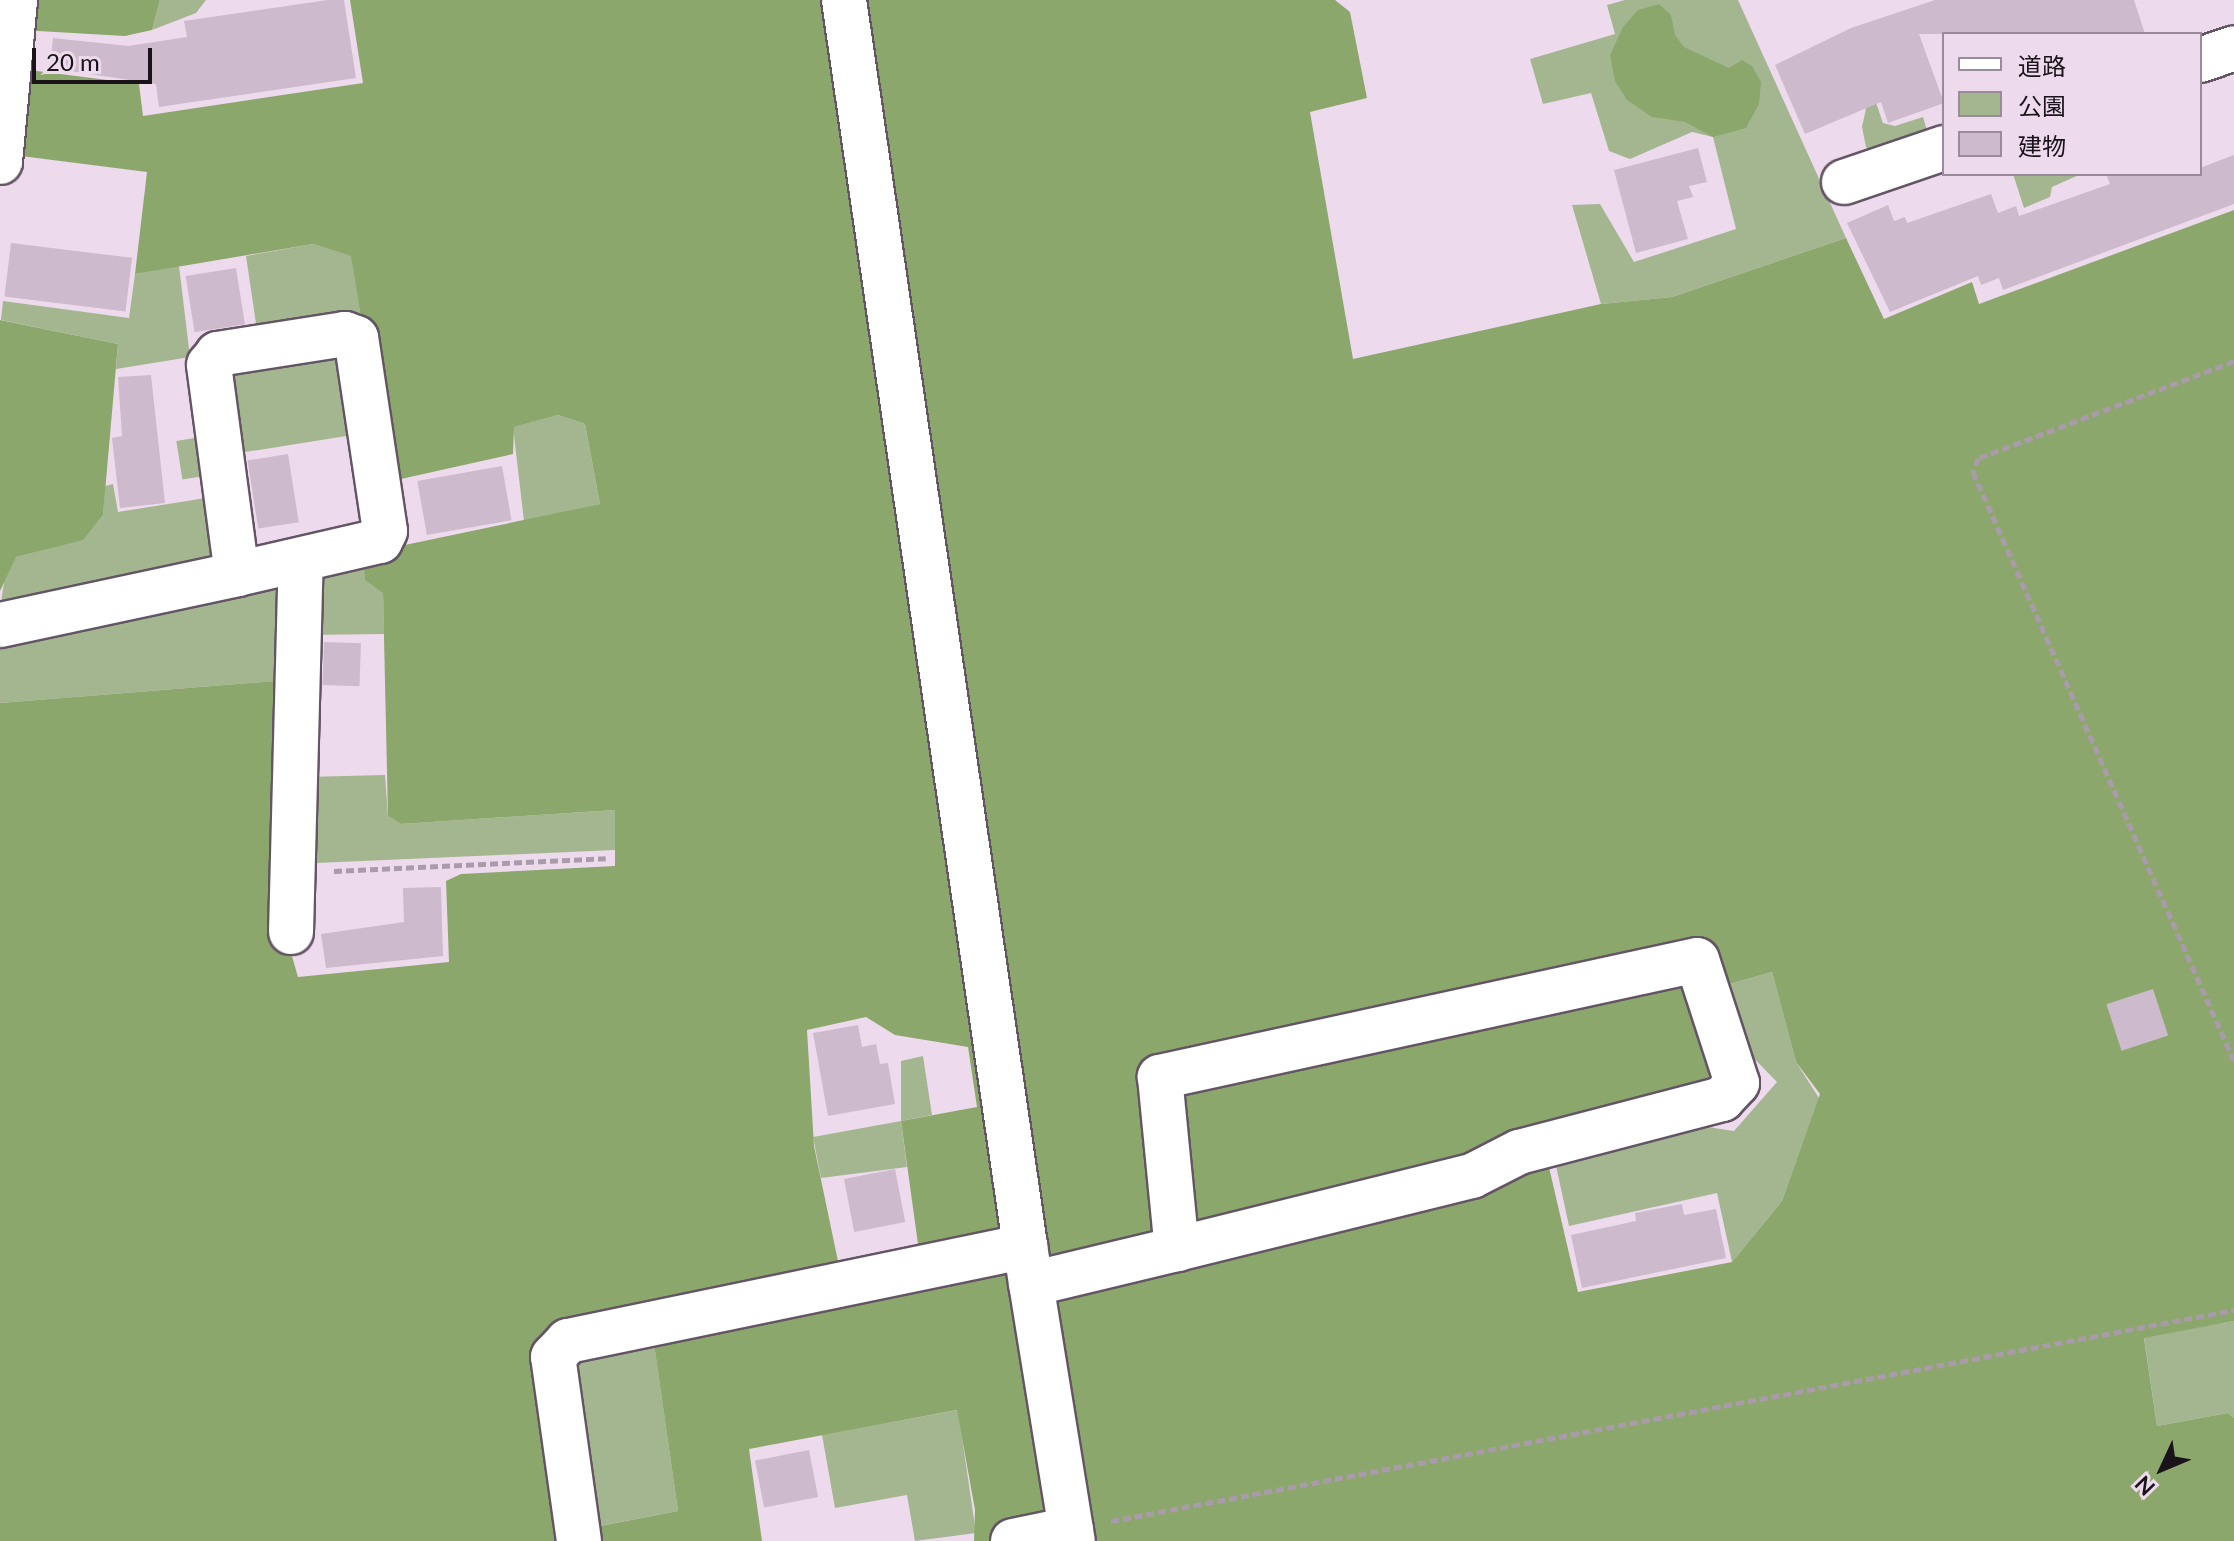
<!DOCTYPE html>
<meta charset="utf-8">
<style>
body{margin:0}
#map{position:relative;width:2234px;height:1541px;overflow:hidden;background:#eddbed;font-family:Lato,"Noto Sans JP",sans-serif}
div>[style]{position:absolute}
.green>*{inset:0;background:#a4b690;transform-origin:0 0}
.forest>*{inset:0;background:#8ca76c}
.building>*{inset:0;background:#cdbbcd;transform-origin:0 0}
.path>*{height:5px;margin-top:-2.5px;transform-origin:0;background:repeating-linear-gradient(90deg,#a99ba9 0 8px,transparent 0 12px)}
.roads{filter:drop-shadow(2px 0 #645565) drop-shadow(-2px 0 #645565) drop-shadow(0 2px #645565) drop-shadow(0 -2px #645565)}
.minor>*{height:44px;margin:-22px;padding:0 22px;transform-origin:22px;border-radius:22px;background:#fff}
span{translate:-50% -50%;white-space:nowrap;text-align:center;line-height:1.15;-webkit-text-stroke:6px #eddbed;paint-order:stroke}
.legend{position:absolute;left:1942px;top:32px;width:260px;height:144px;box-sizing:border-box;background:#eddbed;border:2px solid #998b99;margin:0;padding:10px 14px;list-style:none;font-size:24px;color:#1a141a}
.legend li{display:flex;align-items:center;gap:16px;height:40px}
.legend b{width:40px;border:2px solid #998b99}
.north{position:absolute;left:2122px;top:1429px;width:80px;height:80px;-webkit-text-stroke:6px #eddbed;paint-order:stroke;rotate:226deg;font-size:22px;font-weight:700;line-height:32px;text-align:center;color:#1a141a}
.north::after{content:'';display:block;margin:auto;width:28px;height:36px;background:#1a141a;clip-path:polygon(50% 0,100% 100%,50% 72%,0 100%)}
.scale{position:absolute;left:32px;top:48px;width:120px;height:36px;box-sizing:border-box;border:4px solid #1a141a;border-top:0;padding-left:10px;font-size:24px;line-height:28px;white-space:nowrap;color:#1a141a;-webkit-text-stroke:6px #eddbed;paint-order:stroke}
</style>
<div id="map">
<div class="green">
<div style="clip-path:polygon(160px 0,206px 0,196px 13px,152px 30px)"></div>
<div style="clip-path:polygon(1625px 0,1738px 0,1846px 238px,1672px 297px,1601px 304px,1572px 205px,1600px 204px,1634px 262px,1736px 229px,1713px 137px,1692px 132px,1630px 159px,1609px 151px,1591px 93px,1543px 104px,1530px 59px,1615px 34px,1607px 5px)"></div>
<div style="clip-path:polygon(1865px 71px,1883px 123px,1895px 126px,1923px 117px,1931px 144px,1881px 160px,1866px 147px,1862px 127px,1867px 104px)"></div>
<div style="clip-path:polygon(2013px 174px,2081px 174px,2052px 187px,2050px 197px,2024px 208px)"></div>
<div style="clip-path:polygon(313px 244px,352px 256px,363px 318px,258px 337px,246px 256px)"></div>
<div style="clip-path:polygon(179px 266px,190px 357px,116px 369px,118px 344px,1px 320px,3px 301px,129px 318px,135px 274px)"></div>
<div style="clip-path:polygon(336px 352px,359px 434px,233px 454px,230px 367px)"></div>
<div style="clip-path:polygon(558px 415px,585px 424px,600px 504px,524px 521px,513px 427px)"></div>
<div style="left:201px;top:437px;width:39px;height:25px;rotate:81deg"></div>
<div style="clip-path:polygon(113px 484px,118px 512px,212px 497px,216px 559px,0 610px,6px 568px,16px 557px,83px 539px,103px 515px,105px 486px)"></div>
<div style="clip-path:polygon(364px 559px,383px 592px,384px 634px,306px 635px,315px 569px)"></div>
<div style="clip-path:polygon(278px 574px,289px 694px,276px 681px,0 703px,0 633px)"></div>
<div style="clip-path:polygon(385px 775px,388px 816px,401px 824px,615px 810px,615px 850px,317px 863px,305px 855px,305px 777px)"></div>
<div style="clip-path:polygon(1772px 972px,1796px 1062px,1819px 1098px,1782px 1201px,1732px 1262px,1717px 1193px,1569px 1226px,1555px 1161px,1701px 1126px,1734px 1131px,1777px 1082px,1735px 1039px,1722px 986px)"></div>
<div style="clip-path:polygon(923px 1056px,932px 1115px,901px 1121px,907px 1167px,821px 1178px,813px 1137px,901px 1121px,901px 1061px)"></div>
<div style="clip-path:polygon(2234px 1321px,2234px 1418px,2228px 1413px,2157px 1426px,2144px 1337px)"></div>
<div style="clip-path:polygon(652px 1329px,678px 1511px,583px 1529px,573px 1346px)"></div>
<div style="clip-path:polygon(958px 1410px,976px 1533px,915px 1541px,907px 1495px,835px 1508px,822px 1435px)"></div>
</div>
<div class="forest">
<div style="clip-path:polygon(0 0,160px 0,152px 30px,125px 36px,3px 29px)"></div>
<div style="clip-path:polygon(evenodd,350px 0,1335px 0,1350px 12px,1367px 98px,1310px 112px,1353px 359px,1601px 304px,1672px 297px,1846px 238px,1884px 319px,1972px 282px,1979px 304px,2234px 210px,2234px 1321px,2144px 1338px,2157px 1426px,2228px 1413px,2234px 1418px,2234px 1541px,974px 1541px,975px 1510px,957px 1410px,749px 1449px,762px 1541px,0 1541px,0 703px,276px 681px,287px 939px,298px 977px,449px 962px,446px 881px,461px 874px,615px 866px,615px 810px,401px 824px,388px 816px,383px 593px,365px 580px,364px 559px,400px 546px,600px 504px,585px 424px,558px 415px,514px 427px,513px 454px,401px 479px,387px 471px,351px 256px,313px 244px,135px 274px,147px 172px,13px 155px,21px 69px,139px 84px,143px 116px,363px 83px,350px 0,1772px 972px,1796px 1062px,1820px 1094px,1782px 1201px,1732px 1262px,1578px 1292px,1548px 1163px,1698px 1092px,1735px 1039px,1722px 986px,1772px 972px,350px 0,866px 1017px,895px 1035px,968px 1047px,977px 1107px,901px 1121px,922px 1273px,844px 1290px,814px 1146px,807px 1030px,866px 1017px,350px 0,652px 1330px,678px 1511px,584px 1529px,574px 1346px,652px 1330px)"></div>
<div style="clip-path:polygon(1659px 4px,1671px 15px,1675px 35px,1684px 47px,1729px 68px,1742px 60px,1752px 66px,1761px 82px,1759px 104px,1746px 128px,1713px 137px,1685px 122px,1652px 117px,1627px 100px,1615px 81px,1610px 55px,1623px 27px,1638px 10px)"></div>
<div style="clip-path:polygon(0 320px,118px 344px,103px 515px,83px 540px,16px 557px,0 591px)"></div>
</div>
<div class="building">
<div style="clip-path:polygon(328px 0,344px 0,356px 78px,159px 107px,156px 84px,50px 68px,53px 38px,128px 46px,187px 37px,184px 21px)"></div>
<div style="clip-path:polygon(1935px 0,2134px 0,2145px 34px,1919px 34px,1944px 103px,1888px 123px,1881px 102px,1805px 134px,1775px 65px,1851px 28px)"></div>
<div style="clip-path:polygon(1698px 148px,1707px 182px,1689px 186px,1693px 197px,1677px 201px,1688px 239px,1636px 253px,1614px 170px)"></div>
<div style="clip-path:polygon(2234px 155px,2234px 204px,2003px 290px,1999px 278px,1981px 285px,1978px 276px,1890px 312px,1847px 223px,1888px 205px,1894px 221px,1905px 217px,1907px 223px,1991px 194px,1998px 213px,2016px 206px,2019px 216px,2110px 184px,2106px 174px,2200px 174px,2200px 168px)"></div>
<div style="left:11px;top:243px;width:122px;height:54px;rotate:7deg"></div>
<div style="left:236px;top:268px;width:57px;height:51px;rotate:81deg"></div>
<div style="clip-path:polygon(151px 375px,165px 503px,120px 508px,112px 438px,122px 436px,118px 377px)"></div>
<div style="left:288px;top:454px;width:69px;height:41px;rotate:81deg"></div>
<div style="left:502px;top:466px;width:55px;height:86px;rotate:80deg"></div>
<div style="left:324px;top:642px;width:37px;height:43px;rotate:2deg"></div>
<div style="clip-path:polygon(441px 887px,443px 956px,326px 968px,321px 934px,404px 922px,403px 888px)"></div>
<div style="left:2153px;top:989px;width:49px;height:49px;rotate:72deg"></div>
<div style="clip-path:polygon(858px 1025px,862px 1047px,876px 1044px,880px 1064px,888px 1063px,895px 1104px,828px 1116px,813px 1033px)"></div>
<div style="left:895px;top:1169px;width:54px;height:52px;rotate:79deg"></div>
<div style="clip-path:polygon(1682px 1204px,1684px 1215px,1716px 1209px,1726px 1258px,1582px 1288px,1571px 1235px,1636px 1221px,1635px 1213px)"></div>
<div style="left:809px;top:1450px;width:48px;height:55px;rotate:79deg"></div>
</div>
<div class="path">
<div style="left:2234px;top:361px;width:274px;rotate:159.2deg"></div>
<div style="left:1978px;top:458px;width:15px;rotate:110deg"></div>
<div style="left:1973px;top:472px;width:644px;rotate:66.1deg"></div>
<div style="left:334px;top:871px;width:272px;rotate:-2.7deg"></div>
<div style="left:1111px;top:1521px;width:1143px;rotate:-10.64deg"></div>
</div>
<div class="roads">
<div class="minor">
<div style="left:844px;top:0;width:1259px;rotate:81.73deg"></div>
<div style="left:1025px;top:1246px;width:299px;rotate:80.8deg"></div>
<div style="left:2200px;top:60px;width:36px;rotate:-19deg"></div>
<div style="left:0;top:162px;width:163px;rotate:-84.7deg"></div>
<div style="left:1844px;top:182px;width:106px;rotate:-18.8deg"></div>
<div style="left:0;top:625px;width:242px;rotate:-12.1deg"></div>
<div style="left:237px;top:574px;width:147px;rotate:-13deg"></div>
<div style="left:380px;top:541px;width:11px;rotate:-63deg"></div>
<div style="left:385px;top:531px;width:195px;rotate:-98.5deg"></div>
<div style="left:356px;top:338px;width:12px;rotate:-160deg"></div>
<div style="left:345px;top:334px;width:129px;rotate:171.1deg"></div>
<div style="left:218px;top:354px;width:14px;rotate:129deg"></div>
<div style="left:209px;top:365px;width:211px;rotate:82.4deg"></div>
<div style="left:291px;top:932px;width:372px;rotate:-88.5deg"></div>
<div style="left:1031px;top:1284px;width:150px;rotate:-13.5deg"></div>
<div style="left:1177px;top:1249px;width:304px;rotate:-13.9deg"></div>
<div style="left:1472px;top:1176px;width:53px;rotate:-27.1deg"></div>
<div style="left:1519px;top:1152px;width:210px;rotate:-14.6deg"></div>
<div style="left:1722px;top:1099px;width:22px;rotate:-47deg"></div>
<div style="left:1737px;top:1083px;width:129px;rotate:-108deg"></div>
<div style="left:1697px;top:960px;width:550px;rotate:167.71deg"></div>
<div style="left:1160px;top:1077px;width:173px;rotate:84.4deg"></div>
<div style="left:579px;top:1541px;width:186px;rotate:-98deg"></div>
<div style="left:553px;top:1357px;width:22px;rotate:-47deg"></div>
<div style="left:568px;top:1341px;width:467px;rotate:-11.7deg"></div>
<div style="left:1013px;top:1541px;width:59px;rotate:-11.7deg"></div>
</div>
</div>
<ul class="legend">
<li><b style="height:10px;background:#fff"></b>道路</li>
<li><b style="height:22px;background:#a4b690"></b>公園</li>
<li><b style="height:22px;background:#cdbbcd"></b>建物</li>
</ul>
<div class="north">N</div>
<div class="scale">20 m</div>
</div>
